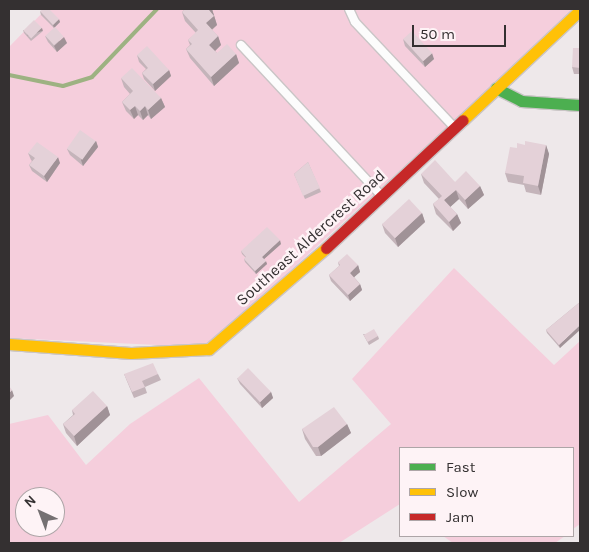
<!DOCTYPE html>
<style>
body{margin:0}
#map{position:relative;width:589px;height:552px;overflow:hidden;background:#eee8ea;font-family:Karla,sans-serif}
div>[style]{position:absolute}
.green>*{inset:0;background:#f5cedc}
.stream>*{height:4px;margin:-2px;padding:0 2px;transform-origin:2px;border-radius:2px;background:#9db282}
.roads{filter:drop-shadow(1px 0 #cac5c6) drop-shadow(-1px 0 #cac5c6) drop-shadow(0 1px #cac5c6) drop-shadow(0 -1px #cac5c6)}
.lane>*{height:8px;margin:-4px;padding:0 4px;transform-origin:4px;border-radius:4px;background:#fcfcfc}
.fast>*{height:11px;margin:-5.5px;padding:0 5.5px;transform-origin:5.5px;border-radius:5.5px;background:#4caf50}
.slow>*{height:11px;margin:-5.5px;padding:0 5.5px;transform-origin:5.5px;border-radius:5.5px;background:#ffc107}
.jam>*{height:11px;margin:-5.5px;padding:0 5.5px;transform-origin:5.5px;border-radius:5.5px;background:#c62828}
.wall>*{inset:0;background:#c4b4ba}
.shaded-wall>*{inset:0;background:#a09297;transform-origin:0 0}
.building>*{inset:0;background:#e4d1d8;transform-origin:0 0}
span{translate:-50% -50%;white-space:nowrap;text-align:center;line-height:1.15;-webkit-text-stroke:5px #fef3f6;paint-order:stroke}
.street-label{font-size:16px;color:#343031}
.frame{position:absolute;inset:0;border:10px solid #343031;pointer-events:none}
.legend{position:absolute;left:399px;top:447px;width:175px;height:90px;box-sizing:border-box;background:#fef3f6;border:1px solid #ada5a7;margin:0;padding:6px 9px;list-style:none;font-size:15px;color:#343031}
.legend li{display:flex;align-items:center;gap:10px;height:25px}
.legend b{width:25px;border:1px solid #ada5a7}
.north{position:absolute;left:15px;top:487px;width:50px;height:50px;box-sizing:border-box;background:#fef3f6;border:1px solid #ada5a7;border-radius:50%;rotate:317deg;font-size:14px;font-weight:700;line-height:20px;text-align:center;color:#343031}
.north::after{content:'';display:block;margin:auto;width:18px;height:22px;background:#757072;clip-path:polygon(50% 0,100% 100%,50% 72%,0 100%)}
.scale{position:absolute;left:412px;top:25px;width:94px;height:22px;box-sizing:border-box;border:2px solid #343031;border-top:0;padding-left:6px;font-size:15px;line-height:18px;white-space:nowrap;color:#343031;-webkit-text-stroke:4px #fef3f6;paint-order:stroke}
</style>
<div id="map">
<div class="green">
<div style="clip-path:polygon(46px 9px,576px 9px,218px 337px,200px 347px,9px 338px,9px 47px)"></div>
<div style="clip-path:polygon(evenodd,454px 268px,554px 365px,580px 341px,580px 524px,573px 529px,573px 448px,400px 448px,400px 504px,339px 543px,9px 543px,9px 424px,48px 415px,86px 465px,130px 424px,199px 378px,299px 502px,391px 424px,352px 379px,454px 268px,25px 497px,55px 497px,55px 527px,25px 527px,25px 497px)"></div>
<div style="clip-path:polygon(443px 536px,565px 536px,555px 543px,453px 543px)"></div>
</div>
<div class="stream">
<div style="left:9px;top:75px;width:55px;rotate:11.5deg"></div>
<div style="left:63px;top:86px;width:30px;rotate:-17deg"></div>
<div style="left:92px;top:77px;width:94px;rotate:-46.3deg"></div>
</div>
<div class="roads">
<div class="lane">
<div style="left:349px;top:9px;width:14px;rotate:65deg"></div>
<div style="left:355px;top:22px;width:143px;rotate:46.7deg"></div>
<div style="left:241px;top:45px;width:204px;rotate:47deg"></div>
</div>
<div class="fast">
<div style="left:496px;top:88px;width:28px;rotate:27deg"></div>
<div style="left:521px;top:101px;width:59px;rotate:3.9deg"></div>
</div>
<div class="slow">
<div style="left:463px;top:120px;width:161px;rotate:-43.2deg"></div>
<div style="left:9px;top:344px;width:122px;rotate:4.2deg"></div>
<div style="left:131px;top:353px;width:78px;rotate:-2.9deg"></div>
<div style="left:209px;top:349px;width:155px;rotate:-40.8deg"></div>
</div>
<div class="jam">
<div style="left:326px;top:248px;width:187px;rotate:-43.1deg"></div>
</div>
</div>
<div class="wall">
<div style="clip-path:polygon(185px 9px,212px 9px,217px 25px,212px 30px,218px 36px,221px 45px,215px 51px,217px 53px,236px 54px,239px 63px,214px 86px,190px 58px,186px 49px,190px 45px,188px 40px,196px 33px,185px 21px,182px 12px)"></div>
<div style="clip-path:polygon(40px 11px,60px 22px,54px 28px,41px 15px)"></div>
<div style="clip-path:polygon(23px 30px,43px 31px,31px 41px,24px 33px)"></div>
<div style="clip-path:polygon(45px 36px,67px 43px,57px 52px,48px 42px)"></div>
<div style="clip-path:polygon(403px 39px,434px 59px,425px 67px,405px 46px)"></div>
<div style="clip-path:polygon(580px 48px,580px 74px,574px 74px,572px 67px)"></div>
<div style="clip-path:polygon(137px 55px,169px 70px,171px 76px,155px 91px,144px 79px,142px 73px,146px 69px,139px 62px)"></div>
<div style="clip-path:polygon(121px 78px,161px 98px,165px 107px,151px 119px,148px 115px,143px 120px,138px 115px,134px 119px,126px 111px,122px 102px,130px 94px,124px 87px)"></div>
<div style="clip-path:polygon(96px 141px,98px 147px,83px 166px,70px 155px,67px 149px)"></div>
<div style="clip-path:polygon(525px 145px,546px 145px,549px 154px,541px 195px,526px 192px,524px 185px,508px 182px,505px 173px,517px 148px)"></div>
<div style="clip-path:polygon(28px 153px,60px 163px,47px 182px,32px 171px,29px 165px,32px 161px,31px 160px)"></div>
<div style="clip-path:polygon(308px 162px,321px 192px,305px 199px,294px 174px)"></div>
<div style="clip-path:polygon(421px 174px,455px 182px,480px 186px,484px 195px,468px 209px,459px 199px,450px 207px,457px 214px,461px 223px,453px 231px,436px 214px,433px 204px,439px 199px,424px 183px)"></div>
<div style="clip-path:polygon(422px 213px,425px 222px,398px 247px,385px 233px,382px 224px)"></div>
<div style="clip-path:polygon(281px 244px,264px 259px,267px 264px,256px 274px,245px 262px,244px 259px,246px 258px,242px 254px,241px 251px)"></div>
<div style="clip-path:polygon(338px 262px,358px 265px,360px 272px,354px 277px,360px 284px,362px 290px,350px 301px,331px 281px,329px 275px,339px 266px)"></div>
<div style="clip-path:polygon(580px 302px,560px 348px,547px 333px,546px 330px)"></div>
<div style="clip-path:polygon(363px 334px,378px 336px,379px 339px,369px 345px)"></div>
<div style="clip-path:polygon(124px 374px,158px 374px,161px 380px,145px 387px,147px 393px,134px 398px)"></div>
<div style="clip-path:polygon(237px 378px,271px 392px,273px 398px,262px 408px,240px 384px)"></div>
<div style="clip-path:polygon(107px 406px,110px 415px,77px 446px,66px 433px,63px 424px,73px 415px,72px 410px)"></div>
<div style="clip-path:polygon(347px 424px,351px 433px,321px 456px,316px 456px,305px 439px,302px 429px)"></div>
</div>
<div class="shaded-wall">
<div style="clip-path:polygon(210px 9px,212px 9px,217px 25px,209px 32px,206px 23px,209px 10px)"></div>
<div style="clip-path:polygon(59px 19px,60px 22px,54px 28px,53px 25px)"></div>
<div style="left:42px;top:28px;width:3px;height:16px;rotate:72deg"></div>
<div style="clip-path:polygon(218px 36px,221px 45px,212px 54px,209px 45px)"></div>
<div style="clip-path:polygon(64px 37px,67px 43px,57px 52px,54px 46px)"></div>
<div style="clip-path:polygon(432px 53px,434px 59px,425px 67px,423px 61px)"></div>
<div style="clip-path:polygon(236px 54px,239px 63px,214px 86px,211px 77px)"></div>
<div style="clip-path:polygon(169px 70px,171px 76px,155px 91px,153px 84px)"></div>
<div style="clip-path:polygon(161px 98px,165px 107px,151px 119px,148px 110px)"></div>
<div style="clip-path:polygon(135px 106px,138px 115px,134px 119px,130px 110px)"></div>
<div style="clip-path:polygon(145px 106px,148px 115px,143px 120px,140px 111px)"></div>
<div style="clip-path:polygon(96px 141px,98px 147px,83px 166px,81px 160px)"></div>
<div style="clip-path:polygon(546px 145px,549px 154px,541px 195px,538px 186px)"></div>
<div style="clip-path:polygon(58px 157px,60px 163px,47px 182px,44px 176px)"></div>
<div style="clip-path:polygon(480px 186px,484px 195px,468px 209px,465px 200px)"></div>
<div style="clip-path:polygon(456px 190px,459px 199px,448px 209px,444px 200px)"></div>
<div style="clip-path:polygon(422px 213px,425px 222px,398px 247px,395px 238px)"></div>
<div style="clip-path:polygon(457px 214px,461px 223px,453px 231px,449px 222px)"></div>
<div style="clip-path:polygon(280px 240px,281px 244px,263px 260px,262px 257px)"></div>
<div style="clip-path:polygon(266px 261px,267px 264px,256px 274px,255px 271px)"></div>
<div style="clip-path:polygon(358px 265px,360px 272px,352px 279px,350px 273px)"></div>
<div style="clip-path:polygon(360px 284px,362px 290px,350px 301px,348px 295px)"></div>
<div style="clip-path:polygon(580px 325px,580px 330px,560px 348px,559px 345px)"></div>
<div style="clip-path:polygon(12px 390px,14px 396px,9px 401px,9px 393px)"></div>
<div style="clip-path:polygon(271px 392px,273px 398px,262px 408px,260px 402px)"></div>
<div style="clip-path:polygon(107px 406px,110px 415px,77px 446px,74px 436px)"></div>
<div style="clip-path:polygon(347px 424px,351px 433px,321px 456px,318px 447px)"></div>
</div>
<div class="building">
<div style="clip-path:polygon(43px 9px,49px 9px,59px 19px,53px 25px,40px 11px)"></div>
<div style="clip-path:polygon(185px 9px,210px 9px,209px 10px,214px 16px,206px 23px,218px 36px,209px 45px,217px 53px,227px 44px,236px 54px,211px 77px,186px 49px,192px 44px,188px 40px,198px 30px,182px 12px)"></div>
<div style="left:34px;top:20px;width:11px;height:15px;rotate:45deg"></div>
<div style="left:55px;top:27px;width:13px;height:13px;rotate:48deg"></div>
<div style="left:412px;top:31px;width:30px;height:12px;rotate:48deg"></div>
<div style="clip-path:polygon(147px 46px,169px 70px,153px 84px,142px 73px,148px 68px,137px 55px)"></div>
<div style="clip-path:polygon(573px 48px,580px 48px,580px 68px,572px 67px)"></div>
<div style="clip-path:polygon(132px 68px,161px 98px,148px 110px,145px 106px,140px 111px,135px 106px,130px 110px,122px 102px,133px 91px,121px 78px)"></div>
<div style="left:80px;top:130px;width:19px;height:23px;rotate:35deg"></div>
<div style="clip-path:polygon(525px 141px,546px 145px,538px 186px,523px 183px,524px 176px,505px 173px,510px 147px,517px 148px,517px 143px,525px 145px)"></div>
<div style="clip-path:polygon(37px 142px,58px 157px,44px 176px,29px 165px,35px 158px,28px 153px)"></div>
<div style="clip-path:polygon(435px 160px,455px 182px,466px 171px,480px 186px,465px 200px,456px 190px,444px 200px,457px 214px,449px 222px,433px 204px,442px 196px,421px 174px)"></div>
<div style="clip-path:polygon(308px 162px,320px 188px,303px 196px,294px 174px)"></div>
<div style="left:409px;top:199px;width:19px;height:37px;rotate:47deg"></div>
<div style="clip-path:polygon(267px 227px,280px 240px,262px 257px,266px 261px,255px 271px,244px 259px,246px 257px,241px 251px)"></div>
<div style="clip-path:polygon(347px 254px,358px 265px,350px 273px,360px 284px,348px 295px,329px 275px,340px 265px,338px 262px)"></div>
<div style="clip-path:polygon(580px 302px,580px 325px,559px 345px,546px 330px)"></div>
<div style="left:374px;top:329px;width:8px;height:12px;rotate:60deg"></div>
<div style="clip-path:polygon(153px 363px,158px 374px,142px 381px,145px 387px,132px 392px,124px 374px)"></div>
<div style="left:248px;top:368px;width:33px;height:15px;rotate:46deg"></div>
<div style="clip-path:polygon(9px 386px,12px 390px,9px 393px)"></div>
<div style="clip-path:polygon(93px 391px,107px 406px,74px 436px,63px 424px,75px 414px,72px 410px)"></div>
<div style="clip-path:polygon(334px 407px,347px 424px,318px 447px,313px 447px,302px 429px)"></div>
</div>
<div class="street-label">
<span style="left:311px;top:238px;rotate:-42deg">Southeast Aldercrest Road</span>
</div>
<div class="frame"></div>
<ul class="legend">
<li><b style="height:6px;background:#4caf50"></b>Fast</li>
<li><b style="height:6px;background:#ffc107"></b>Slow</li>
<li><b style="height:6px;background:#c62828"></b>Jam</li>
</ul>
<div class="north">N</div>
<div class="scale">50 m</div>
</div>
